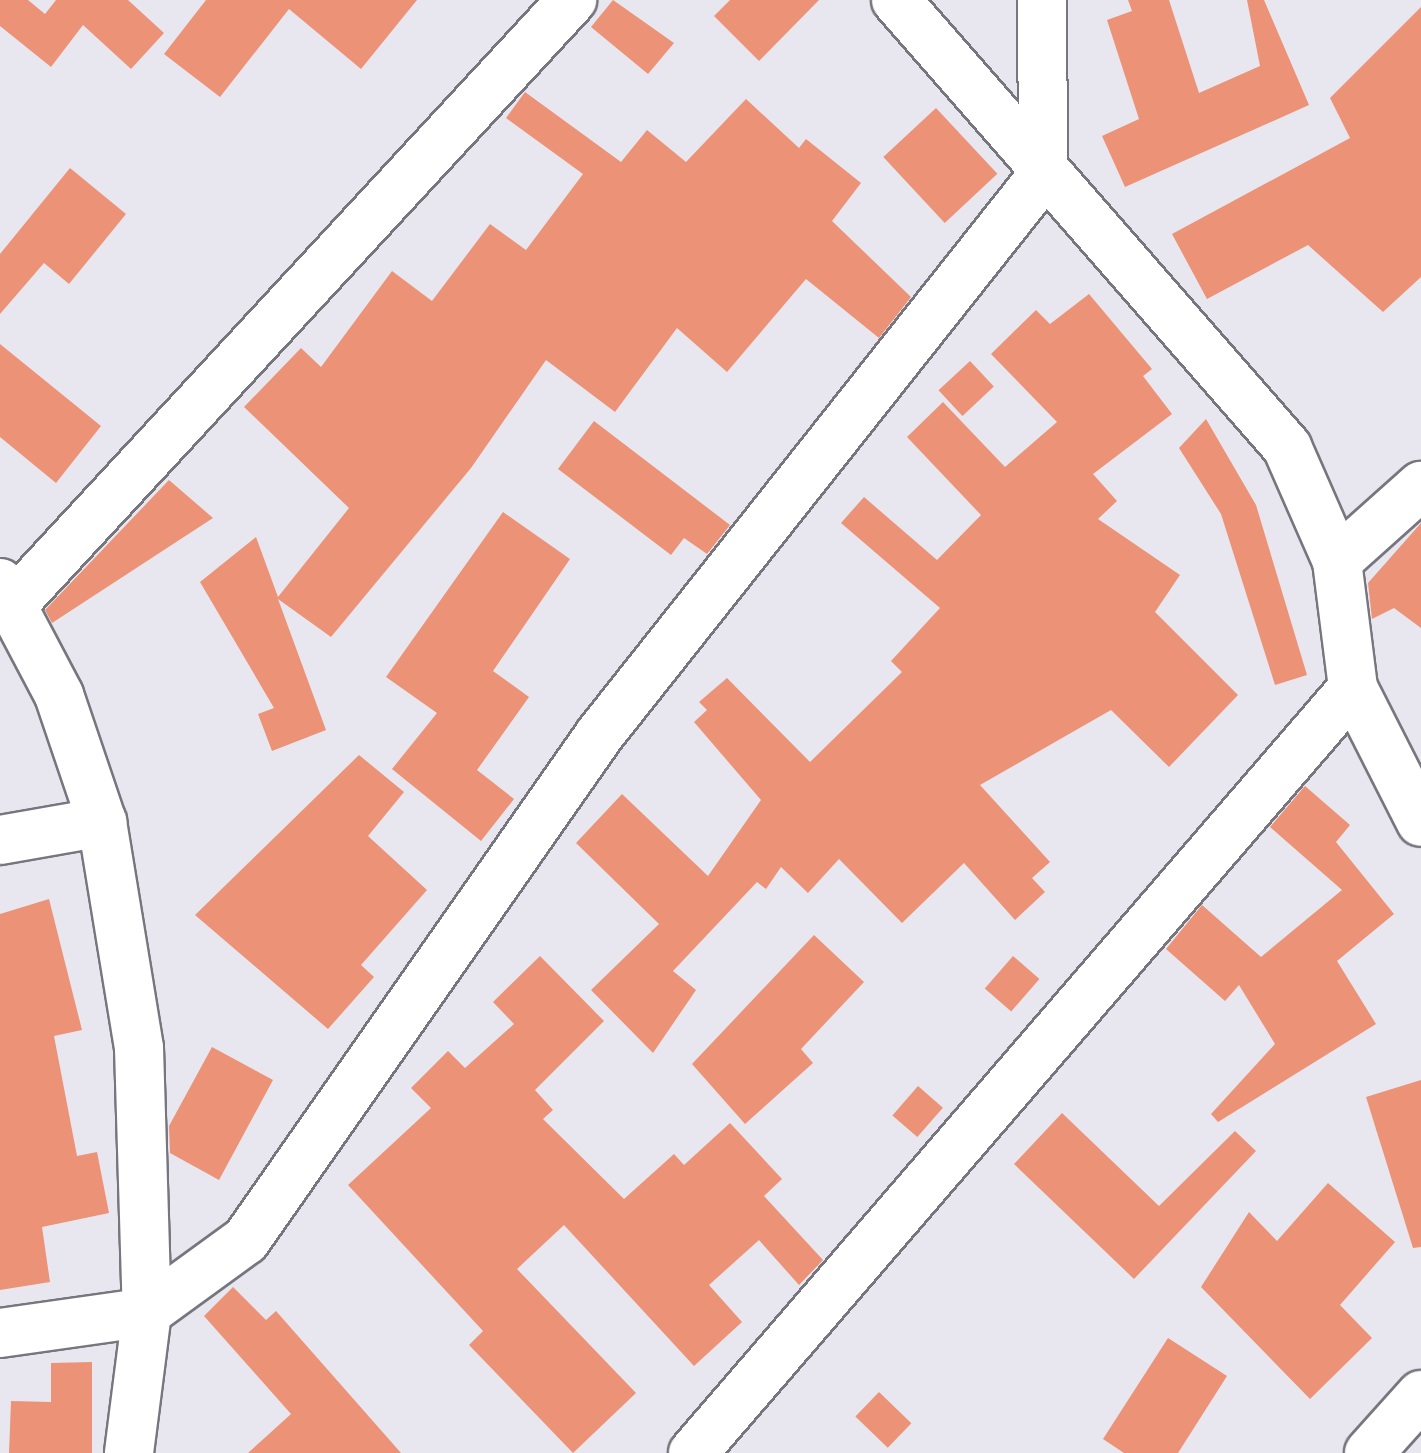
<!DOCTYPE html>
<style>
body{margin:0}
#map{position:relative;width:1421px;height:1453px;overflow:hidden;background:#e8e7f0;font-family:"Exo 2",sans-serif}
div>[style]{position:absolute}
.building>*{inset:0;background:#ec9276;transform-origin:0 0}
.roads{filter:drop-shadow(2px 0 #77767e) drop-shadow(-2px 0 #77767e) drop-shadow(0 2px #77767e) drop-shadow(0 -2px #77767e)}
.minor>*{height:48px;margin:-24px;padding:0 24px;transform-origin:24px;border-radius:24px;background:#fff}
span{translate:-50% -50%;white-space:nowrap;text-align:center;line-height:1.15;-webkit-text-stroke:9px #fff;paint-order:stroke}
</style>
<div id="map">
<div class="building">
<div style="clip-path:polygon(0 0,28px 0,45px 14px,56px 0,128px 0,164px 33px,131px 69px,83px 25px,51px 67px,0 26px)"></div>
<div style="clip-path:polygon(206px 0,417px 0,361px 69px,289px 9px,220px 97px,164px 54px)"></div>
<div style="clip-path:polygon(613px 0,674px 43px,648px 74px,591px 27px)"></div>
<div style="clip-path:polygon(730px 0,819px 0,759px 61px,714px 16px)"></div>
<div style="clip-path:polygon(1128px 0,1169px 0,1199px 93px,1260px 66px,1247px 0,1264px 0,1309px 105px,1125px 187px,1102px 136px,1139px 119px,1107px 20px,1132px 11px)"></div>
<div style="clip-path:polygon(1421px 7px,1421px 277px,1383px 312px,1308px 245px,1207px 299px,1172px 234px,1350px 138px,1330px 98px)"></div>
<div style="clip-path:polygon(525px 92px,621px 162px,647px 130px,686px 162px,746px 99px,799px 148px,806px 139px,861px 183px,832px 221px,911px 297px,879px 338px,806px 279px,727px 372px,677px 328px,615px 412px,546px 360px,471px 468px,331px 637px,278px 599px,326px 730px,272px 751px,258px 714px,274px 708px,200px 582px,256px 537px,278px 597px,349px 508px,244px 407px,301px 348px,321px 367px,392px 271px,432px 301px,490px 224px,526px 250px,583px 174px,506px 118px)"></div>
<div style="left:936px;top:108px;width:90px;height:72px;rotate:47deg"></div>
<div style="clip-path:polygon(70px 168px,126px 214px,69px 284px,44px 263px,0 314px,0 254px)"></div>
<div style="clip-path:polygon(1089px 294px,1152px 369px,1143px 376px,1172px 414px,1093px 474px,1117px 501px,1098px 519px,1180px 575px,1155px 612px,1238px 695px,1169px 767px,1111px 710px,980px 785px,1050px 862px,1032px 878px,1045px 892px,1015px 920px,964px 863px,902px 923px,839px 859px,808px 893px,781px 867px,766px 889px,757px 882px,673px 971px,696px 990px,653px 1053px,591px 990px,659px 924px,576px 843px,622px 794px,708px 876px,761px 800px,694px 722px,707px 710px,699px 702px,727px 678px,810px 762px,902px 672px,891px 661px,940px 608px,841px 523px,864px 497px,937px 560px,981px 515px,907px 437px,943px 402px,1005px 467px,1057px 422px,991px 354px,1036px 310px,1050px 324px)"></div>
<div style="clip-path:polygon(0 344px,101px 426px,56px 483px,0 437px)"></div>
<div style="left:970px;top:361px;width:35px;height:43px;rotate:47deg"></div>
<div style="clip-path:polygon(1206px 419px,1256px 505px,1307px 675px,1275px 685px,1221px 514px,1179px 448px)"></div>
<div style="clip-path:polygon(594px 421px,730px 525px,707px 554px,684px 538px,671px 555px,558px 469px)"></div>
<div style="clip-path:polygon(169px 480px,213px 518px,52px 623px,45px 610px)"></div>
<div style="clip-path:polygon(503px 512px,570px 559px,493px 671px,529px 697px,477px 770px,514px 799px,481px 841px,392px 769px,437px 713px,386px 677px)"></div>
<div style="clip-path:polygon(1421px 523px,1421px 628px,1394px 608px,1372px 619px,1368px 583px)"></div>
<div style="clip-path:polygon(359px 755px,404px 792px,368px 836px,427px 890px,361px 965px,374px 977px,328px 1029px,195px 915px)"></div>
<div style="clip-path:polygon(1305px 786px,1350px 825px,1336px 842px,1394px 914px,1337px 961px,1376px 1024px,1218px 1122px,1211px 1114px,1275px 1044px,1239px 985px,1225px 1001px,1166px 949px,1202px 905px,1261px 957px,1342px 890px,1270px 827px)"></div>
<div style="clip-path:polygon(49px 899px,82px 1030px,54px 1036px,77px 1156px,97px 1152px,109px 1213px,42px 1227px,50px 1282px,0 1290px,0 914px)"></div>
<div style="clip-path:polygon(814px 935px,864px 982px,801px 1049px,813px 1063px,745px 1124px,692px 1064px)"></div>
<div style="clip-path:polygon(540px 956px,604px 1021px,535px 1090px,553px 1110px,543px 1119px,624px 1199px,674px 1154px,684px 1165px,730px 1123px,782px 1179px,764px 1196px,823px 1260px,799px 1285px,759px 1240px,709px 1285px,742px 1322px,694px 1366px,564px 1225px,517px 1269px,636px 1393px,573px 1453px,469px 1345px,483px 1331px,348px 1185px,431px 1108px,411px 1088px,448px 1051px,465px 1068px,514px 1024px,493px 1002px)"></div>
<div style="left:1013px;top:956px;width:35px;height:43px;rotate:41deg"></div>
<div style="clip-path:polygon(212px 1047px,273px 1080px,219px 1180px,170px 1153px,169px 1126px)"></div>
<div style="clip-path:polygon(1421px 1080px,1421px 1247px,1413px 1248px,1366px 1097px)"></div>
<div style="left:918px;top:1086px;width:33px;height:39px;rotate:41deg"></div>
<div style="clip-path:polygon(1062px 1113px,1159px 1206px,1235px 1131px,1256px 1151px,1134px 1279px,1014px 1164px)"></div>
<div style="clip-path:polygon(1328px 1183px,1395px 1242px,1340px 1305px,1372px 1338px,1310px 1399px,1201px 1287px,1249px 1212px,1277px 1241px)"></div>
<div style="clip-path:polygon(233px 1287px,266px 1320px,276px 1311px,401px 1453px,248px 1453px,291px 1414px,204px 1316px)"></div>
<div style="clip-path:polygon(1168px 1338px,1227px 1376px,1178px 1453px,1124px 1453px,1103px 1439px)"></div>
<div style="clip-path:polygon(92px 1362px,92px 1453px,9px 1453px,11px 1401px,51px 1402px,51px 1363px)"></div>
<div style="left:879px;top:1392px;width:45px;height:34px;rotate:44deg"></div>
</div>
<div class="roads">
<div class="minor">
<div style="left:896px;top:0;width:594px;rotate:48.82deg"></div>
<div style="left:1287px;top:447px;width:124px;rotate:66.3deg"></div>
<div style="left:1337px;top:561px;width:128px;rotate:82.8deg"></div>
<div style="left:1353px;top:688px;width:150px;rotate:63.1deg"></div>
<div style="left:1337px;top:561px;width:113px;rotate:-41.8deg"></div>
<div style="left:0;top:583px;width:127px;rotate:62.2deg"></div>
<div style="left:59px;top:695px;width:134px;rotate:71.3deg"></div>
<div style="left:102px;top:822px;width:229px;rotate:80.7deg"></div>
<div style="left:139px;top:1048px;width:264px;rotate:88.3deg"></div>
<div style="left:147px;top:1312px;width:142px;rotate:97.3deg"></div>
<div style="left:14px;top:603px;width:822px;rotate:-47.22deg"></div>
<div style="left:0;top:840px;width:104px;rotate:-10deg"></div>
<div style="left:0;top:1333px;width:148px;rotate:-8.1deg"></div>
<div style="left:147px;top:1312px;width:122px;rotate:-36deg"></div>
<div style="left:246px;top:1240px;width:618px;rotate:-55.02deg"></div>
<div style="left:600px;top:734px;width:713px;rotate:-51.6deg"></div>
<div style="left:1043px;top:175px;width:175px;rotate:-90.3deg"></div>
<div style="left:693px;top:1453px;width:1010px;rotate:-49.21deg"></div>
<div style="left:1369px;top:1453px;width:78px;rotate:-48.1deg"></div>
</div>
</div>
</div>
